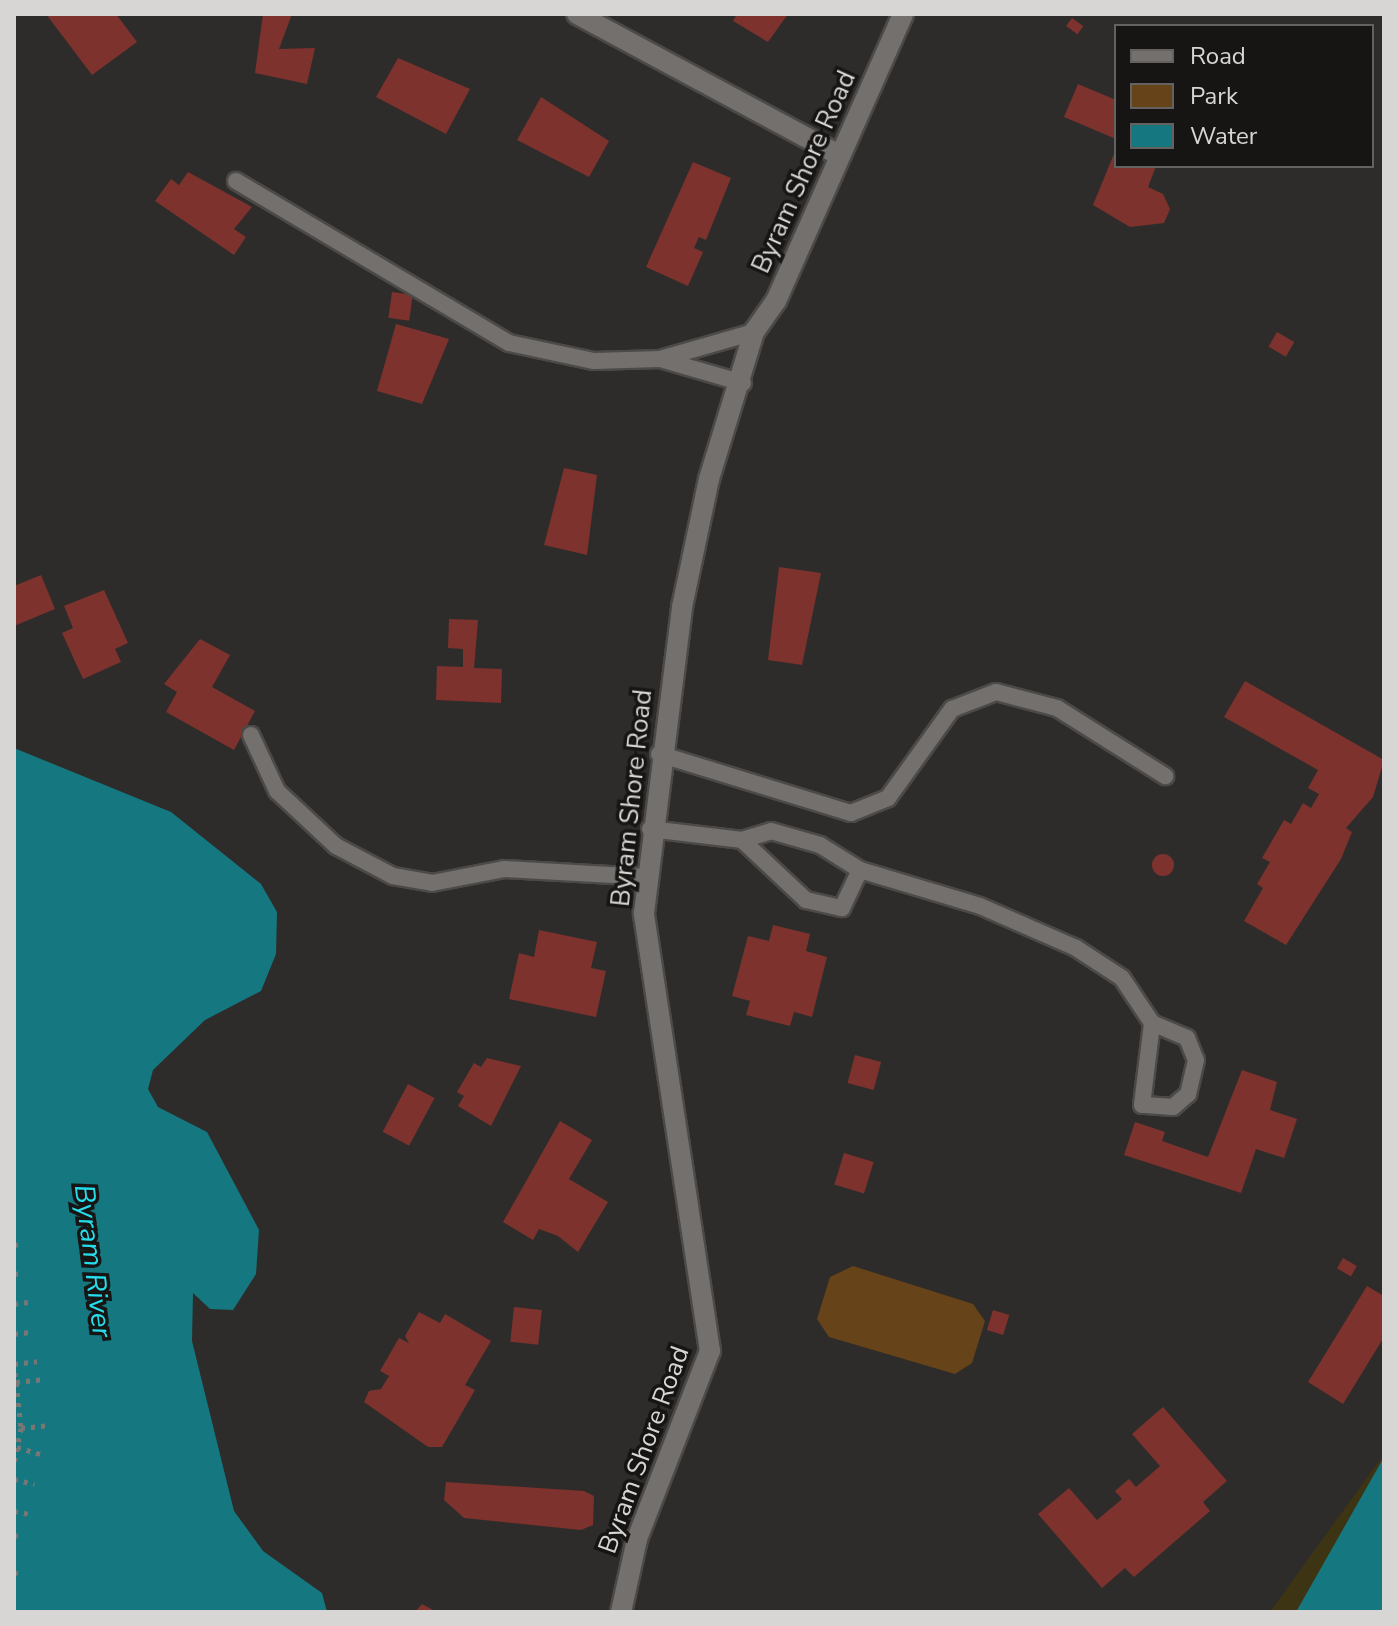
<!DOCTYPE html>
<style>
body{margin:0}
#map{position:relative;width:1398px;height:1626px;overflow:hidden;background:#2e2c2a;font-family:"Nunito Sans",sans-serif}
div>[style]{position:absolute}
.green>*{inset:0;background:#664318}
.sand>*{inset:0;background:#3c3413}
.water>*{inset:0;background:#15777f}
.building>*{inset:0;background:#7d322d;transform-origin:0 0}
.round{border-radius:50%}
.path>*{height:5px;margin-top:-2.5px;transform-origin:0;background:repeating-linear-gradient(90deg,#787775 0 4px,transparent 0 10px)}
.roads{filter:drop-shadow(2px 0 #4c4a48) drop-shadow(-2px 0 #4c4a48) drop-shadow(0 2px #4c4a48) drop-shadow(0 -2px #4c4a48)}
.service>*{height:16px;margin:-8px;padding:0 8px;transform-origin:8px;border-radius:8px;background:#73706d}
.minor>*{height:20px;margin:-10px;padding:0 10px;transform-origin:10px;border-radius:10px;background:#73706d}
span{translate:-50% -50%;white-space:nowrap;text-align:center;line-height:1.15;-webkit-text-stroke:7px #161514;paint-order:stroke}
.street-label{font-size:26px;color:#d7d6d4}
.water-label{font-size:28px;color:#26ddec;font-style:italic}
.frame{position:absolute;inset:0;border:16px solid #d7d6d4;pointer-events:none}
.legend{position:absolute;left:1114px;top:24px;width:260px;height:144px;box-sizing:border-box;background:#161514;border:2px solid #636261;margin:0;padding:10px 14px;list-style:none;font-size:24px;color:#d7d6d4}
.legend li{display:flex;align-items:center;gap:16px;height:40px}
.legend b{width:40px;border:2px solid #636261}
</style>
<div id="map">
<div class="green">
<div style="clip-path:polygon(853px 1266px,973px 1304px,985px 1321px,972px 1363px,955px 1374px,829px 1337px,817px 1319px,830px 1277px)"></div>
</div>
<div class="sand">
<div style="clip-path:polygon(1384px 1454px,1384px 1532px,1351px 1612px,1270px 1612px)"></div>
</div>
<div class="water">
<div style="clip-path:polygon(14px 748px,171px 812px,261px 884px,277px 912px,276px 954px,261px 991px,205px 1020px,153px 1070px,148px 1089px,158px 1107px,207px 1132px,259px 1230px,256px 1274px,233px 1310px,210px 1309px,193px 1293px,192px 1341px,234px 1511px,263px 1551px,322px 1593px,327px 1612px,14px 1612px)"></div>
<div style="clip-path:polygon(1384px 1457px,1384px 1612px,1296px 1612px)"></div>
</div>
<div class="building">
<div style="clip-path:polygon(46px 14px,116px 14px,137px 42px,92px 75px)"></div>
<div style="clip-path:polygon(263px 14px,292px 14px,279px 49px,315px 48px,307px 84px,255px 73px)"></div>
<div style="clip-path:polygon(737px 14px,788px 14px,768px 42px,733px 21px)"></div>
<div style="left:1072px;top:18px;width:14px;height:10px;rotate:36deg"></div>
<div style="clip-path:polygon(398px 58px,470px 89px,446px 134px,376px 97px)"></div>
<div style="clip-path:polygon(1078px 84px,1116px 100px,1116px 139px,1064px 117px)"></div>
<div style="clip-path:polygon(541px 97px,609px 141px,589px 177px,517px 140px)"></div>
<div style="clip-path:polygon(1116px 149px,1116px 166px,1156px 166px,1148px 187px,1163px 194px,1170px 209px,1164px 223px,1130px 227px,1093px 205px)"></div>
<div style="clip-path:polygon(693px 162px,731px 178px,706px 240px,699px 237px,694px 248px,703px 252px,688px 286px,646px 267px)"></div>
<div style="clip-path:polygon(188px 172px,252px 207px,234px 229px,246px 237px,234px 255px,155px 201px,171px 179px,179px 185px)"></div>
<div style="left:392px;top:292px;width:21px;height:26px;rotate:8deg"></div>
<div style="clip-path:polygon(396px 324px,449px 339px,422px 404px,377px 391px)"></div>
<div style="left:1277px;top:332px;width:20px;height:17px;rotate:30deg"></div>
<div style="clip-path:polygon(564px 468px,597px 475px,587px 555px,544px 545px)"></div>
<div style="clip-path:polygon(779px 567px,821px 573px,802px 665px,768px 660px)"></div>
<div style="clip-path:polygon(41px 575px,55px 609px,14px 626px,14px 586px)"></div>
<div style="clip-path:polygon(104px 590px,128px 643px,115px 649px,121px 662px,83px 679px,62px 633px,73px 628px,64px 606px)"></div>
<div style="clip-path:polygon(449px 619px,478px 620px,474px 668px,502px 669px,501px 703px,436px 700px,437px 666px,463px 667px,463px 649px,448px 648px)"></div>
<div style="clip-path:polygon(200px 639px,230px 655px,212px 687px,255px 711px,234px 750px,166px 712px,177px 692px,164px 684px)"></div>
<div style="clip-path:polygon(1245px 681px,1384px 760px,1373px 797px,1346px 828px,1352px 832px,1341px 859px,1286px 945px,1244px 921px,1263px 888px,1257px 884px,1270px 862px,1262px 858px,1284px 820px,1291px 824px,1303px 803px,1311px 808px,1319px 794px,1308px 788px,1318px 770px,1224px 717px)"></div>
<div class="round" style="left:1152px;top:854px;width:22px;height:22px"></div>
<div style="clip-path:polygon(773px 925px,810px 934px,806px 951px,827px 957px,812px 1017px,794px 1012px,790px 1026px,746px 1015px,750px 1001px,732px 996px,748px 936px,769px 941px)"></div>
<div style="clip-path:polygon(539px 930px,597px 942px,591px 968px,606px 971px,596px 1017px,509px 999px,519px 953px,534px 957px)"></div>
<div style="left:855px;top:1055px;width:27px;height:29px;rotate:15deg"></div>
<div style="clip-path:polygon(487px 1058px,521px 1066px,491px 1126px,458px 1106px,464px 1096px,457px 1092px,474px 1063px,481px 1067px)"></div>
<div style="clip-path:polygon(1242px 1070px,1277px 1082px,1270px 1110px,1297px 1119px,1284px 1158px,1256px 1149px,1241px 1193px,1124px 1155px,1135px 1122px,1165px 1132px,1162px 1141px,1208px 1157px)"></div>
<div style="left:408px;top:1084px;width:30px;height:54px;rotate:28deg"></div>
<div style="clip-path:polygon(560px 1121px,592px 1140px,569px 1179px,608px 1202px,578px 1252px,558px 1236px,539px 1229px,533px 1240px,503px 1222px)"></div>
<div style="left:844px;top:1153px;width:31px;height:33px;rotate:17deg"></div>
<div style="left:1343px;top:1258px;width:16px;height:12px;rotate:30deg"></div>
<div style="clip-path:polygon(1367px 1286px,1384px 1296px,1384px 1337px,1343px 1404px,1308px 1382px)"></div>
<div style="left:514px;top:1307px;width:28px;height:35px;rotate:6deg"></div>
<div style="left:993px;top:1310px;width:17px;height:21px;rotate:17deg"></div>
<div style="clip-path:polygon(419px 1312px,440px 1323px,445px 1314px,491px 1341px,465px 1385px,475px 1390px,442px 1447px,428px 1447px,364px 1402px,369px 1391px,381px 1389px,389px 1376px,380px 1371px,399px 1338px,409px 1343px,405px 1336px)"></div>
<div style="clip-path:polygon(1163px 1407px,1227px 1481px,1203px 1502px,1210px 1511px,1134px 1577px,1125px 1568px,1102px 1588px,1038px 1514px,1069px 1488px,1097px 1520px,1122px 1499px,1115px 1491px,1129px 1479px,1136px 1487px,1160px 1466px,1132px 1434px)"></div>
<div style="clip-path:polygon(446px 1482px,584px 1491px,594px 1496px,593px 1525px,581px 1530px,464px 1518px,444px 1500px)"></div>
<div style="clip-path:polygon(422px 1604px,437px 1612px,415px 1612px)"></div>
</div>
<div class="path">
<div style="left:14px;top:1245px;width:5px;rotate:-11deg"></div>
<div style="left:14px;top:1274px;width:10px;rotate:-6deg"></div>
<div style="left:14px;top:1304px;width:14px;rotate:-8deg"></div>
<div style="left:14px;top:1334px;width:16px;rotate:-7deg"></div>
<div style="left:14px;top:1363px;width:65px;rotate:83.9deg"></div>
<div style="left:21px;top:1428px;width:36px;rotate:101deg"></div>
<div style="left:14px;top:1364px;width:23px;rotate:-7deg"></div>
<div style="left:16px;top:1382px;width:27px;rotate:-6deg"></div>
<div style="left:21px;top:1428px;width:27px;rotate:-6deg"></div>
<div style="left:17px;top:1447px;width:28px;rotate:17deg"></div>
<div style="left:14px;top:1479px;width:21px;rotate:14deg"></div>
<div style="left:14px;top:1511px;width:15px;rotate:11deg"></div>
<div style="left:14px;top:1535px;width:8px;rotate:14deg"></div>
<div style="left:14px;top:1572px;width:5px;rotate:22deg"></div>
</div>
<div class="roads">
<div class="service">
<div style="left:236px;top:181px;width:317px;rotate:30.7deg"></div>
<div style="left:509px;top:343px;width:87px;rotate:12deg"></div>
<div style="left:594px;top:361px;width:66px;rotate:-1.7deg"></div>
<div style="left:743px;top:383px;width:86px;rotate:-163.9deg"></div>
<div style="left:660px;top:359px;width:98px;rotate:-16deg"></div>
<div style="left:251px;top:735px;width:62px;rotate:65.1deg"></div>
<div style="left:277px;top:791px;width:81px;rotate:43deg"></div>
<div style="left:336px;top:846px;width:64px;rotate:27.8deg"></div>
<div style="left:393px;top:876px;width:40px;rotate:10deg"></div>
<div style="left:432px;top:883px;width:73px;rotate:-11deg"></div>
<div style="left:504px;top:869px;width:142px;rotate:3.2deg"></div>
<div style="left:659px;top:754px;width:201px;rotate:17.1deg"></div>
<div style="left:851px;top:813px;width:40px;rotate:-22deg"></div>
<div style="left:888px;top:798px;width:110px;rotate:-54.3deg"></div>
<div style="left:952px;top:709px;width:47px;rotate:-21.1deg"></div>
<div style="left:996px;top:692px;width:63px;rotate:14.7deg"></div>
<div style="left:1057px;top:708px;width:128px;rotate:32.2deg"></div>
<div style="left:650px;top:829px;width:93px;rotate:6.8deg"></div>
<div style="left:742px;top:840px;width:88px;rotate:43.2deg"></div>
<div style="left:806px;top:900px;width:37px;rotate:13deg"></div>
<div style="left:842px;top:908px;width:42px;rotate:-64.7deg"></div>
<div style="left:860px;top:870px;width:125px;rotate:16.7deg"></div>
<div style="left:980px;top:906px;width:105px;rotate:23.6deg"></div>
<div style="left:1076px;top:948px;width:55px;rotate:33.1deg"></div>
<div style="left:1122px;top:978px;width:54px;rotate:56.3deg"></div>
<div style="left:1152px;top:1023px;width:38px;rotate:23deg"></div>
<div style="left:1187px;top:1038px;width:24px;rotate:68deg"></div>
<div style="left:1196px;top:1060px;width:35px;rotate:103deg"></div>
<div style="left:1188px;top:1094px;width:20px;rotate:139deg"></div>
<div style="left:1173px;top:1107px;width:31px;rotate:-176deg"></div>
<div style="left:1142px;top:1105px;width:83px;rotate:-83deg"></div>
<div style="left:742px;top:840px;width:30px;rotate:-17deg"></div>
<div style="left:771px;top:831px;width:51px;rotate:15.9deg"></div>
<div style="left:820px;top:845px;width:47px;rotate:32deg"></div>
</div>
<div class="minor">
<div style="left:577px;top:14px;width:298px;rotate:28.3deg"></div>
<div style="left:621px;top:1612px;width:75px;rotate:-77.6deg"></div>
<div style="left:637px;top:1539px;width:202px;rotate:-68.8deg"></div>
<div style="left:710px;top:1351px;width:443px;rotate:-98.6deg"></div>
<div style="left:644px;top:913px;width:308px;rotate:-82.9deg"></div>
<div style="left:682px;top:607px;width:131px;rotate:-78.1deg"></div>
<div style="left:709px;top:479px;width:154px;rotate:-73deg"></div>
<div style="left:754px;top:332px;width:38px;rotate:-55deg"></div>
<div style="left:776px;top:301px;width:314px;rotate:-66.1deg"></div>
</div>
</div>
<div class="street-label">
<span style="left:804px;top:172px;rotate:-66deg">Byram Shore Road</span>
<span style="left:632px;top:798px;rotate:-84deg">Byram Shore Road</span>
<span style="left:644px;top:1450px;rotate:-70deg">Byram Shore Road</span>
</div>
<div class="water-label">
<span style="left:93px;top:1261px;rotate:83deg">Byram River</span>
</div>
<div class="frame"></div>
<ul class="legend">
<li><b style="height:10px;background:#73706d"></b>Road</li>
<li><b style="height:22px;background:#664318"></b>Park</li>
<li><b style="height:22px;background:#15777f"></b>Water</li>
</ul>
</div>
